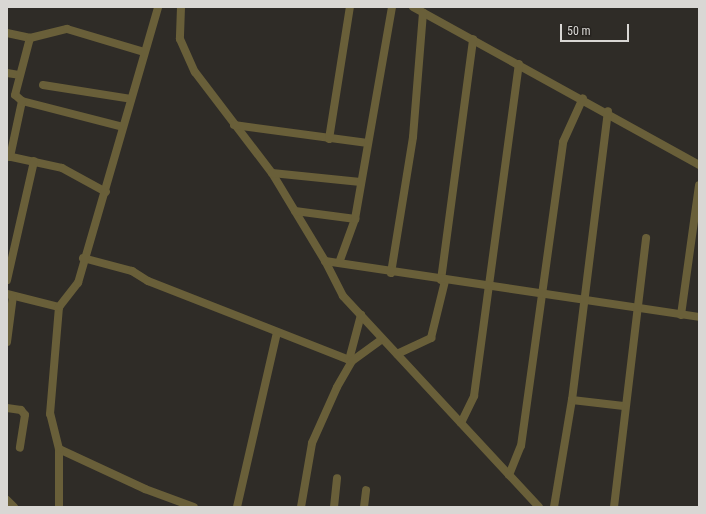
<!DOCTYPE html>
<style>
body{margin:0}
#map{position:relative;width:706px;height:514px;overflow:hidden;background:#2f2c27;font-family:"Roboto Condensed",sans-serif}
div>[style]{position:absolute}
.minor>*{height:8px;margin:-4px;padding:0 4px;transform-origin:4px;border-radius:4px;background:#695f39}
span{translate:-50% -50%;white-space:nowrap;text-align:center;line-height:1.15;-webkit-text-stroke:3px #25221e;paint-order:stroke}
.frame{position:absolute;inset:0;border:8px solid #d9d7d4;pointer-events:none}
.scale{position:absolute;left:560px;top:24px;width:69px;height:18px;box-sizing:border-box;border:2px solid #d9d7d4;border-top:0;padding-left:5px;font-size:12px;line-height:14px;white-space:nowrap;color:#d9d7d4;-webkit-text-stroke:3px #25221e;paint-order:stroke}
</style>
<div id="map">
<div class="minor">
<div style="left:181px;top:7px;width:32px;rotate:92deg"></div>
<div style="left:180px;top:39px;width:36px;rotate:66deg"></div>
<div style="left:195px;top:72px;width:127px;rotate:52.7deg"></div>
<div style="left:272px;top:173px;width:103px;rotate:58.9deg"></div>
<div style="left:413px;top:7px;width:327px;rotate:28.9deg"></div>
<div style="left:7px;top:33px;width:24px;rotate:12deg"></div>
<div style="left:7px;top:73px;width:12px;rotate:9deg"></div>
<div style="left:43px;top:85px;width:89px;rotate:9deg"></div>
<div style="left:22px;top:101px;width:104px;rotate:14.4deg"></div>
<div style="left:234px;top:125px;width:135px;rotate:7.7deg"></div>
<div style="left:329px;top:139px;width:134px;rotate:-81deg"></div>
<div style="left:7px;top:156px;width:56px;rotate:12.3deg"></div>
<div style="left:62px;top:168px;width:50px;rotate:28.6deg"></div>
<div style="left:10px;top:157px;width:57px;rotate:-77.9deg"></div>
<div style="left:22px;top:101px;width:9px;rotate:-139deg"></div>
<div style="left:15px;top:95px;width:59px;rotate:-75.3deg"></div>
<div style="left:30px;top:38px;width:38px;rotate:-14deg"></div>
<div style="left:67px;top:29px;width:80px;rotate:16.6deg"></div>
<div style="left:272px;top:173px;width:89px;rotate:5.8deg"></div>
<div style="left:295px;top:211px;width:61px;rotate:7.6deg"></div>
<div style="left:83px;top:258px;width:51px;rotate:14.9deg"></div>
<div style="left:132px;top:271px;width:19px;rotate:32deg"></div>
<div style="left:148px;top:281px;width:219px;rotate:21.4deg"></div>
<div style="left:339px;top:263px;width:47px;rotate:-70deg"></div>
<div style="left:355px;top:219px;width:215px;rotate:-80.1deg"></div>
<div style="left:391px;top:273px;width:138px;rotate:-80.8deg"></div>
<div style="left:413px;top:137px;width:125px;rotate:-85.4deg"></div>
<div style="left:7px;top:280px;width:122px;rotate:-77.2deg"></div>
<div style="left:441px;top:280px;width:243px;rotate:-82.4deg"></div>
<div style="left:7px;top:294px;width:54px;rotate:14deg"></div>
<div style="left:681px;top:315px;width:131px;rotate:-82.1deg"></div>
<div style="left:7px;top:342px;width:46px;rotate:-82.6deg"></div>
<div style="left:397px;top:354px;width:38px;rotate:-25deg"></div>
<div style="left:431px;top:338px;width:59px;rotate:-76.2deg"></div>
<div style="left:349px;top:360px;width:47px;rotate:-75.1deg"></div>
<div style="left:572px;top:400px;width:52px;rotate:6.6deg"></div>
<div style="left:7px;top:408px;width:14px;rotate:8deg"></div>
<div style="left:21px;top:410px;width:6px;rotate:51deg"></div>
<div style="left:25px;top:415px;width:33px;rotate:99deg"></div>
<div style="left:461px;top:423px;width:30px;rotate:-64deg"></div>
<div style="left:474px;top:396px;width:335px;rotate:-82.3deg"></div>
<div style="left:59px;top:449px;width:95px;rotate:24.9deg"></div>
<div style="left:145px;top:489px;width:52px;rotate:20.2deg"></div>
<div style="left:509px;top:475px;width:31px;rotate:-68deg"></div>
<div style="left:521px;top:446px;width:307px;rotate:-82.1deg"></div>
<div style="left:563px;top:142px;width:48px;rotate:-65.6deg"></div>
<div style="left:7px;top:500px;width:10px;rotate:45deg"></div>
<div style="left:59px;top:507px;width:58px;rotate:-90deg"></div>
<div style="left:59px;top:449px;width:36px;rotate:-104deg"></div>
<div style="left:50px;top:414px;width:107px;rotate:-85.2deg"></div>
<div style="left:59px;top:307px;width:31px;rotate:-52deg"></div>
<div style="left:78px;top:283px;width:287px;rotate:-73.8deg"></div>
<div style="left:237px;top:507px;width:179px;rotate:-77.1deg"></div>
<div style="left:301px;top:507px;width:65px;rotate:-80.2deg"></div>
<div style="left:312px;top:443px;width:61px;rotate:-65.9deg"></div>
<div style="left:337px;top:387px;width:30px;rotate:-60deg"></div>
<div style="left:352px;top:361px;width:37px;rotate:-36deg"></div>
<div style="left:334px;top:507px;width:29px;rotate:-84deg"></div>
<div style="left:364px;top:507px;width:17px;rotate:-83deg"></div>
<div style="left:539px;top:507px;width:288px;rotate:-132.9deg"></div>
<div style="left:343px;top:296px;width:39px;rotate:-117deg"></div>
<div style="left:325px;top:261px;width:378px;rotate:8.5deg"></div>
<div style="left:554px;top:507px;width:109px;rotate:-80.5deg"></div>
<div style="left:572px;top:400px;width:291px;rotate:-82.9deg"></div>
<div style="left:614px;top:507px;width:271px;rotate:-83.2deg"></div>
</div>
<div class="frame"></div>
<div class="scale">50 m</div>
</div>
